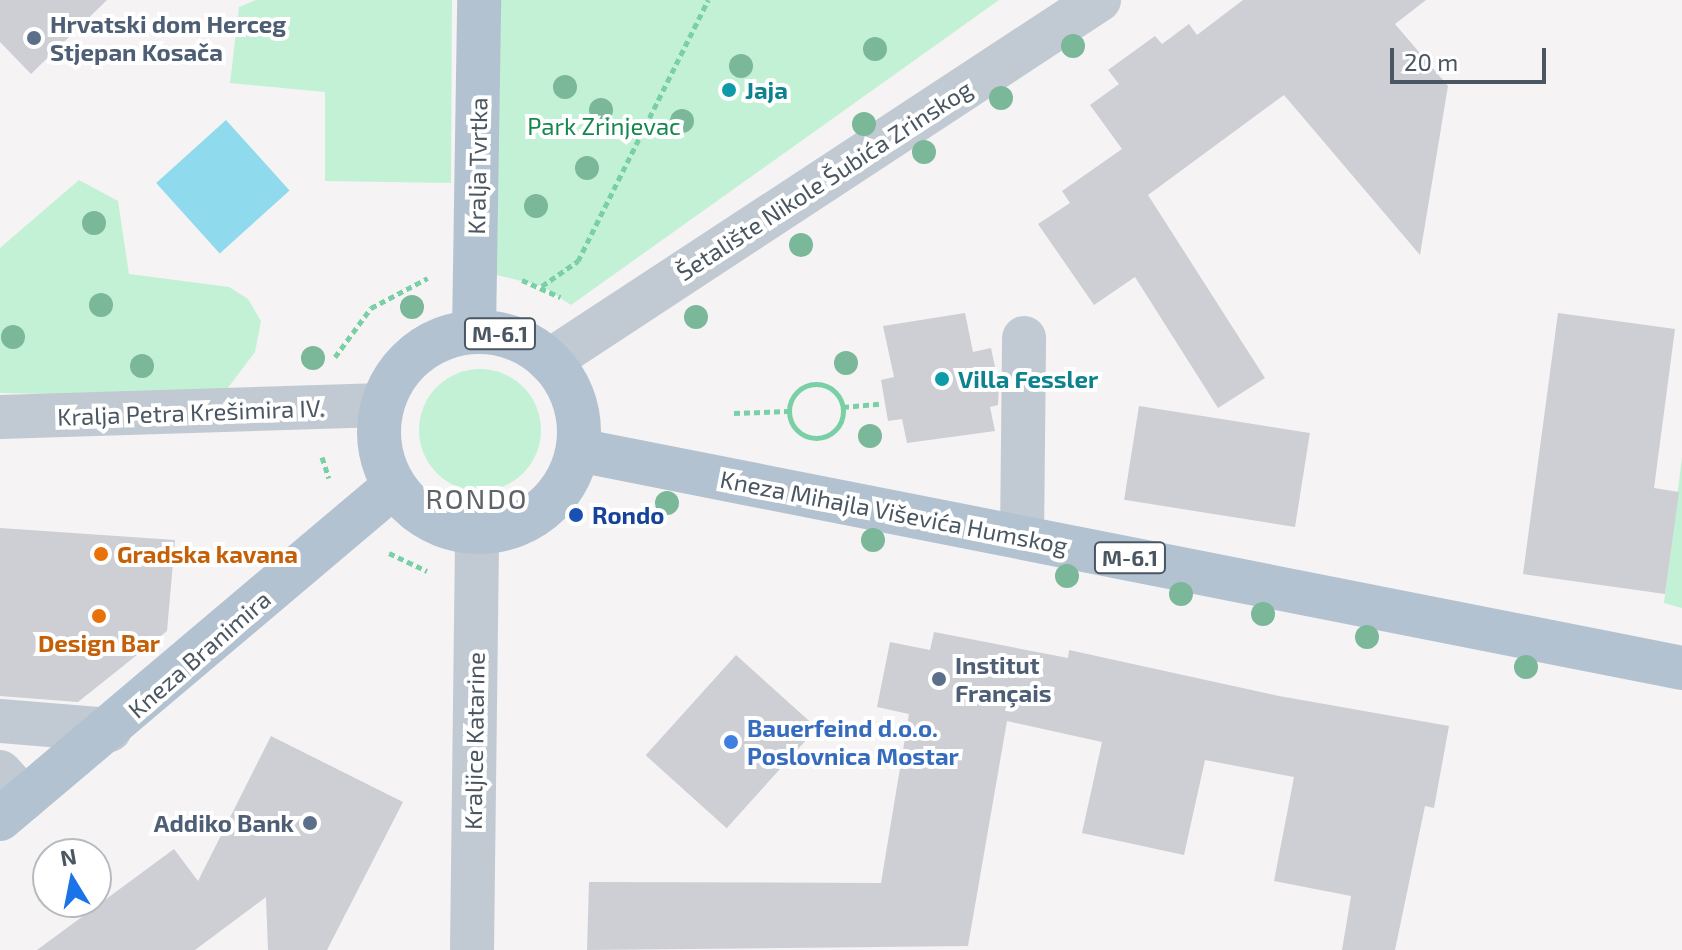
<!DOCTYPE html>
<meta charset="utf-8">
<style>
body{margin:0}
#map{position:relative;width:1682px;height:950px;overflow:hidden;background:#f5f3f3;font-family:"Exo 2",sans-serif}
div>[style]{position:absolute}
.green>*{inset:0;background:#c3f1d5}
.round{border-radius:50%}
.water>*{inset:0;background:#90daee;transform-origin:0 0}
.building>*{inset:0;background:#cdcfd5;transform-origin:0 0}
.path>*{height:5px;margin-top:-2.5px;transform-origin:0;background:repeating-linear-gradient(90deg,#7ad0a6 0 6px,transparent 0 10px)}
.path>.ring{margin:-2.5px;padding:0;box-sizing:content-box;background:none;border:5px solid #7ad0a6;border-radius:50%}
.minor>*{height:44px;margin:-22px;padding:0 22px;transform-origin:22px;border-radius:22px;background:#c1cad2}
.major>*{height:44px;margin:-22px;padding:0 22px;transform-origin:22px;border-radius:22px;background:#b3c2d1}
.major>.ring{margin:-22px;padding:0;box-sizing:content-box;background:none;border:44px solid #b3c2d1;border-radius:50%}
.trees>*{width:24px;height:24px;margin:-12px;border-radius:50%;background:#7bb799}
.dots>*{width:22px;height:22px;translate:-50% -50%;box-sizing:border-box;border:4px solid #fff;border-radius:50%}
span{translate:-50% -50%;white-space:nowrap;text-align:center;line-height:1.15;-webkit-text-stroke:8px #fff;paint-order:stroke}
.shield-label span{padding:2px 6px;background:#fff;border:2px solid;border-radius:6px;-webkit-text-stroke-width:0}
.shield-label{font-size:22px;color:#4a5661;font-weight:700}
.service-label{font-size:24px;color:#4e5e75;font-weight:700}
.left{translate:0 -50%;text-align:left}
.right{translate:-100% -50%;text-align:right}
.culture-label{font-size:24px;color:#0d838f;font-weight:700}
.park-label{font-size:24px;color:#17864f}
.street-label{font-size:24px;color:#4a5661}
.transit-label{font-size:24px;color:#164399;font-weight:700}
.food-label{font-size:24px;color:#c56008;font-weight:700}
.shop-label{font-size:24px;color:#366cbe;font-weight:700}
.quarter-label{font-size:28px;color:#5f6368;letter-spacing:2px}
.north{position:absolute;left:32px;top:838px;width:80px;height:80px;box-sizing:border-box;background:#fff;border:2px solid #b7bbc0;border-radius:50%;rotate:350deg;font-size:22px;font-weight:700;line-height:32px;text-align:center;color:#4a5661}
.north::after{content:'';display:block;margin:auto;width:28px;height:36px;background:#1a73e8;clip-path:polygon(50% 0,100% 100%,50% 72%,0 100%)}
.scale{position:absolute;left:1390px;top:48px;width:156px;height:36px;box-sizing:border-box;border:4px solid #4a5661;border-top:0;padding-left:10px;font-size:24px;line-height:28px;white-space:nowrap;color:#4a5661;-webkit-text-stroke:6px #fff;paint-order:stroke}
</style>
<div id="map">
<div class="green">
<div style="clip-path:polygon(256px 0,452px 0,451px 183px,325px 181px,325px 92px,230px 83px,239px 7px)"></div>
<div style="clip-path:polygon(479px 0,999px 0,571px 305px,542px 286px,493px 274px)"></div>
<div style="clip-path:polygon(79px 180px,118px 201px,129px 274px,229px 287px,248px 299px,261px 321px,255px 352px,227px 389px,199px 397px,0 393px,0 248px)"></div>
<div class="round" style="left:419px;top:369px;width:122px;height:122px"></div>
<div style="clip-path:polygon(1682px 457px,1682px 608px,1664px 603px)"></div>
</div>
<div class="water">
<div style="left:226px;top:120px;width:95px;height:94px;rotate:48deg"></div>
</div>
<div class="building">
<div style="clip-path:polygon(0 0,107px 0,31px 74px,0 42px)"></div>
<div style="clip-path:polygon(1243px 0,1426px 0,1395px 24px,1448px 86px,1420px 255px,1284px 95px,1148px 195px,1265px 378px,1218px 408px,1135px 277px,1094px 305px,1038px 224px,1070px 203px,1062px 191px,1122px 149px,1090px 105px,1119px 84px,1108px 70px,1155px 36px,1162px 44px,1189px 24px,1197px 35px)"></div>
<div style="clip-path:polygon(965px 313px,973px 352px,991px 348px,999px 385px,998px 405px,990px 407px,995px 431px,907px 443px,902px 419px,888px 421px,881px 380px,894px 377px,883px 326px)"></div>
<div style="clip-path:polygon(1558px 313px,1675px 329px,1654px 488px,1679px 492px,1665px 594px,1523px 574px)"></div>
<div style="left:1139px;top:406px;width:173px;height:95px;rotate:9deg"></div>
<div style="clip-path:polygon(0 528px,175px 540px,167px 631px,78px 702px,0 696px)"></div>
<div style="clip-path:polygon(934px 632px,1068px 658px,1069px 650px,1279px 696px,1449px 726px,1434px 808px,1425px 806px,1395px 950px,1342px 950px,1351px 896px,1274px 881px,1294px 777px,1205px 760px,1184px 855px,1082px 833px,1102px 742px,1007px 721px,968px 946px,587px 950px,589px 882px,881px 883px,909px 714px,877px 707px,890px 642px,930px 650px)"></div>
<div style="left:736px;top:655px;width:109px;height:135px;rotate:42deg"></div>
<div style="clip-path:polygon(271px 736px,403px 802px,327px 950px,268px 950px,266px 897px,195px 950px,37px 950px,174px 849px,198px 881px)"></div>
</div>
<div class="path">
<div style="left:522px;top:280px;width:42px;rotate:24.1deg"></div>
<div style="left:542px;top:286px;width:44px;rotate:-34.8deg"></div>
<div style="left:578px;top:261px;width:292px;rotate:-63.5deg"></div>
<div style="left:335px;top:357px;width:61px;rotate:-53.7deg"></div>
<div style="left:371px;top:308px;width:64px;rotate:-27.8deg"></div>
<div class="ring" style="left:789px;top:384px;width:49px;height:49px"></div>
<div style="left:843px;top:407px;width:36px;rotate:-5deg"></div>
<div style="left:734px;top:413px;width:54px;rotate:-2.1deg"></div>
<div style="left:322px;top:457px;width:22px;rotate:72deg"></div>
<div style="left:389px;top:553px;width:42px;rotate:25.3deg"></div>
</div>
<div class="minor">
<div style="left:549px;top:361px;width:658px;rotate:-33.28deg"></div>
<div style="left:0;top:417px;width:382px;rotate:-1.8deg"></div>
<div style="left:1022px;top:537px;width:199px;rotate:-89.4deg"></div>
<div style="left:0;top:721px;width:110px;rotate:4.7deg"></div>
<div style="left:0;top:772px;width:36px;rotate:48deg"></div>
<div style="left:472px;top:950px;width:418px;rotate:-89.3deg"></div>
</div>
<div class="major">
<div style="left:474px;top:332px;width:332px;rotate:-89.1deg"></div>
<div class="ring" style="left:379px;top:332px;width:156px;height:156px"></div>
<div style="left:578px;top:450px;width:1125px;rotate:11.17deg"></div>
<div style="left:0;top:819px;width:516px;rotate:-40.2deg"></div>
</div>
<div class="trees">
<div style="left:1073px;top:46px"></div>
<div style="left:875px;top:49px"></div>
<div style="left:741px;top:66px"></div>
<div style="left:565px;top:87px"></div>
<div style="left:1001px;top:98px"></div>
<div style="left:601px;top:110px"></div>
<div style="left:682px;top:121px"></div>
<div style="left:864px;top:124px"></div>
<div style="left:924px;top:152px"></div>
<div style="left:587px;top:168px"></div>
<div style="left:536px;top:206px"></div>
<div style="left:94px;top:223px"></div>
<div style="left:801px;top:245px"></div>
<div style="left:101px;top:305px"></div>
<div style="left:412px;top:307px"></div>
<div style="left:696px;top:317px"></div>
<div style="left:13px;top:337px"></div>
<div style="left:313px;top:358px"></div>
<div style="left:846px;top:363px"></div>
<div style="left:142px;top:366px"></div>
<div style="left:870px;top:436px"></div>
<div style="left:667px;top:503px"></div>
<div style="left:873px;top:540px"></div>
<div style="left:1067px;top:576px"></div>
<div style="left:1181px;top:594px"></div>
<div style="left:1263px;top:614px"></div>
<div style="left:1367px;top:637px"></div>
<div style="left:1526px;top:667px"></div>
</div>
<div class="dots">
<div style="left:34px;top:38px;background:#5c6f8a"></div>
<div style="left:729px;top:90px;background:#0f9aa8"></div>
<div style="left:942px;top:379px;background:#0f9aa8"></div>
<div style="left:576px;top:515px;background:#1a4fb4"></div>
<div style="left:101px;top:554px;background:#e8710a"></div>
<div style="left:99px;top:616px;background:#e8710a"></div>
<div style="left:939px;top:679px;background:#5c6f8a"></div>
<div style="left:731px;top:742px;background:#3f7fe0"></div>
<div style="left:310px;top:823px;background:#5c6f8a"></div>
</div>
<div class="shield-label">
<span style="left:500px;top:334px">M-6.1</span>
<span style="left:1130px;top:558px">M-6.1</span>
</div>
<div class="service-label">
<span class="left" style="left:50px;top:38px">Hrvatski dom Herceg<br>Stjepan Kosača</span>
<span class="left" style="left:955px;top:679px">Institut<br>Français</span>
<span class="right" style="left:294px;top:823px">Addiko Bank</span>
</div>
<div class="culture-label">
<span class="left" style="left:745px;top:90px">Jaja</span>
<span class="left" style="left:958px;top:379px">Villa Fessler</span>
</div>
<div class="park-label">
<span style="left:604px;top:126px">Park Zrinjevac</span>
</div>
<div class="street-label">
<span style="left:477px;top:166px;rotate:-89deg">Kralja Tvrtka</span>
<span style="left:824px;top:180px;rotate:-33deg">Šetalište Nikole Šubića Zrinskog</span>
<span style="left:191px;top:412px;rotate:-2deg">Kralja Petra Krešimira IV.</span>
<span style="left:894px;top:512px;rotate:11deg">Kneza Mihajla Viševića Humskog</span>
<span style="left:199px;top:654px;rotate:-41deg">Kneza Branimira</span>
<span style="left:474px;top:741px;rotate:-89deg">Kraljice Katarine</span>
</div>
<div class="transit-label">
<span class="left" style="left:592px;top:515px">Rondo</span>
</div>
<div class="food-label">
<span class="left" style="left:117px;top:554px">Gradska kavana</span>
<span style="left:99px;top:643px">Design Bar</span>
</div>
<div class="shop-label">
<span class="left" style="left:747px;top:742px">Bauerfeind d.o.o.<br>Poslovnica Mostar</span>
</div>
<div class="quarter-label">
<span style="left:477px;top:498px">RONDO</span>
</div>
<div class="north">N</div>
<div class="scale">20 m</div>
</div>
